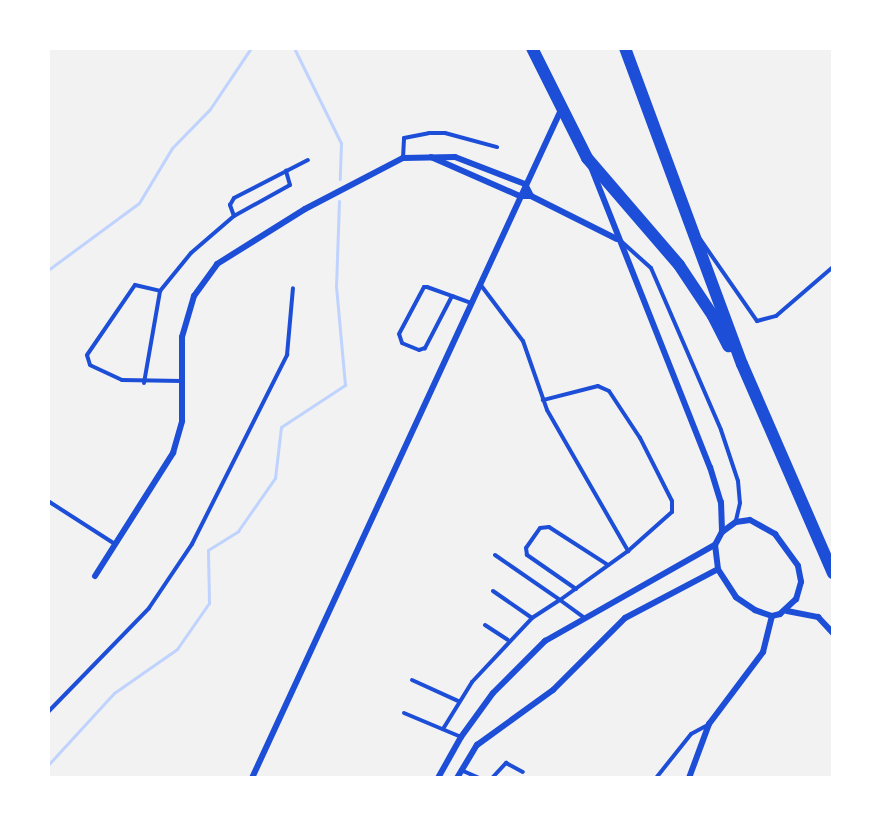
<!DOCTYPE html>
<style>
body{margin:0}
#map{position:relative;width:881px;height:826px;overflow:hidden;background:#f2f2f2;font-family:Arial,sans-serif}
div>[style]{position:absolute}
.stream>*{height:3px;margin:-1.5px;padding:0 1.5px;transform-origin:1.5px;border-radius:1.5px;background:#bfd3fe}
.service>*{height:4px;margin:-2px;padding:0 2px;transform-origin:2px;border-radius:2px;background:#1d4ed8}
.minor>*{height:6px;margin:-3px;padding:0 3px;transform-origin:3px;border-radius:3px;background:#1d4ed8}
.trunk>*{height:12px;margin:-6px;padding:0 6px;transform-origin:6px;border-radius:6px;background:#1d4ed8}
span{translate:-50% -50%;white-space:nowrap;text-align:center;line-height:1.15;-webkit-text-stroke:5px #fff;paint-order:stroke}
.frame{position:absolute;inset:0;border:50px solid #fff;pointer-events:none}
</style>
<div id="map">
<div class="stream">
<div style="left:294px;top:48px;width:106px;rotate:63.7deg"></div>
<div style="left:341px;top:143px;width:36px;rotate:92deg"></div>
<div style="left:48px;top:270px;width:113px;rotate:-36.4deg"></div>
<div style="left:139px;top:203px;width:64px;rotate:-59deg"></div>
<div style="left:172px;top:148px;width:54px;rotate:-45.7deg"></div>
<div style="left:210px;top:109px;width:73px;rotate:-56.1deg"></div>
<div style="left:48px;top:765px;width:98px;rotate:-47.5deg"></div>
<div style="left:114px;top:693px;width:77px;rotate:-34.9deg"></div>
<div style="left:177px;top:649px;width:56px;rotate:-55.2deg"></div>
<div style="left:209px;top:603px;width:53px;rotate:-91.1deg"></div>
<div style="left:208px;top:550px;width:36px;rotate:-32deg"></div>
<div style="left:238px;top:531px;width:65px;rotate:-55.1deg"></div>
<div style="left:275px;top:478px;width:51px;rotate:-83.3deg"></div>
<div style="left:281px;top:427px;width:77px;rotate:-33.3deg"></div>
<div style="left:345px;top:385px;width:98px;rotate:-95.2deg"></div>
<div style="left:336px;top:287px;width:86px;rotate:-88deg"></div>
</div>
<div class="service">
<div style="left:403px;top:158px;width:20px;rotate:-87deg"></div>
<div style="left:404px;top:138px;width:25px;rotate:-11deg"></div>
<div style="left:429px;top:133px;width:16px"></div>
<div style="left:445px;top:133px;width:54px;rotate:15.1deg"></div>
<div style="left:234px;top:216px;width:64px;rotate:-29deg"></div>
<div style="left:290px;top:185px;width:15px;rotate:-106deg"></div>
<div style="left:700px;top:239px;width:100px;rotate:55.2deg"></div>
<div style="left:757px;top:321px;width:20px;rotate:-15deg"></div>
<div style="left:776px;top:316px;width:75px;rotate:-40.7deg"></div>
<div style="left:622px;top:242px;width:39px;rotate:42deg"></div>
<div style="left:651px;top:268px;width:176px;rotate:66.6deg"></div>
<div style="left:721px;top:430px;width:54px;rotate:71.6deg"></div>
<div style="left:738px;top:481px;width:22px;rotate:85deg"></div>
<div style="left:740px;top:503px;width:18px;rotate:103deg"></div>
<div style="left:480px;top:284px;width:71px;rotate:53deg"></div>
<div style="left:523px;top:341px;width:73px;rotate:70.8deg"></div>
<div style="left:547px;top:410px;width:163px;rotate:60.1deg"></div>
<div style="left:452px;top:296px;width:59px;rotate:117.4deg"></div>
<div style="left:425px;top:348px;width:6px;rotate:162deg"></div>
<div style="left:419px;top:350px;width:18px;rotate:-158deg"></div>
<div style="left:402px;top:343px;width:9px;rotate:-108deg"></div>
<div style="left:399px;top:334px;width:53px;rotate:-62deg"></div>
<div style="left:424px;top:287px;width:3px"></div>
<div style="left:427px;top:287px;width:27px;rotate:20deg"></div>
<div style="left:452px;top:296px;width:20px;rotate:20deg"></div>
<div style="left:182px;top:381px;width:60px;rotate:-179deg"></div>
<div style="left:122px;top:380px;width:35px;rotate:-155deg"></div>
<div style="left:90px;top:365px;width:10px;rotate:-107deg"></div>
<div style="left:87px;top:355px;width:85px;rotate:-55.6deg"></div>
<div style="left:135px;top:285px;width:26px;rotate:13deg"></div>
<div style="left:160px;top:291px;width:49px;rotate:-50.8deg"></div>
<div style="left:191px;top:253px;width:57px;rotate:-40.7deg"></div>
<div style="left:234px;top:216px;width:12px;rotate:-110deg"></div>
<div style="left:230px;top:205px;width:8px;rotate:-60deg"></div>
<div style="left:234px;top:198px;width:83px;rotate:-27.2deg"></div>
<div style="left:144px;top:383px;width:93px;rotate:-80.1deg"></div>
<div style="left:48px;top:501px;width:80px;rotate:32.7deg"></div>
<div style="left:495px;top:555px;width:79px;rotate:34.7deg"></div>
<div style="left:560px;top:600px;width:84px;rotate:-35.8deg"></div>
<div style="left:628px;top:551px;width:59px;rotate:-41.6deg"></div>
<div style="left:672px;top:512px;width:11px;rotate:-90deg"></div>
<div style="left:672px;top:501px;width:71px;rotate:-116.9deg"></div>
<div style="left:640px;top:438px;width:56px;rotate:-123.4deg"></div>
<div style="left:609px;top:391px;width:12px;rotate:-156deg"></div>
<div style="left:598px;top:386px;width:57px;rotate:165.7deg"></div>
<div style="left:576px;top:589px;width:60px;rotate:-145.2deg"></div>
<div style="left:527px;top:555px;width:7px;rotate:-98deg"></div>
<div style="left:526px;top:548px;width:24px;rotate:-55deg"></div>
<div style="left:540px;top:528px;width:9px;rotate:-6deg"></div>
<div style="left:549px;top:527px;width:70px;rotate:32.8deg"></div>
<div style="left:493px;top:591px;width:47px;rotate:34.7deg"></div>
<div style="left:485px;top:625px;width:27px;rotate:33deg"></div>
<div style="left:412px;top:680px;width:51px;rotate:24.5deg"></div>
<div style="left:48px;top:712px;width:145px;rotate:-45.8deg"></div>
<div style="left:149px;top:608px;width:77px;rotate:-56.1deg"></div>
<div style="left:192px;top:544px;width:212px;rotate:-63.3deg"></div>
<div style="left:287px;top:355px;width:67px;rotate:-84.9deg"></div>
<div style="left:404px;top:713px;width:62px;rotate:22.8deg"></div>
<div style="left:443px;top:729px;width:55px;rotate:-58.3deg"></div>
<div style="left:472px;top:682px;width:88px;rotate:-46.8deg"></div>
<div style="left:532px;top:618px;width:33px;rotate:-33deg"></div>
<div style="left:560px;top:600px;width:29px;rotate:36deg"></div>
<div style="left:461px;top:770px;width:20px;rotate:24deg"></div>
<div style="left:492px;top:778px;width:21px;rotate:-47deg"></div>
<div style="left:506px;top:763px;width:19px;rotate:28deg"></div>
<div style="left:656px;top:778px;width:56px;rotate:-51.5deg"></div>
<div style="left:691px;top:734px;width:19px;rotate:-28deg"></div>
</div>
<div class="minor">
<div style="left:431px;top:157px;width:97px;rotate:23.7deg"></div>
<div style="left:520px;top:196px;width:11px"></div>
<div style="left:531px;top:196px;width:96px;rotate:26.6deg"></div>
<div style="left:591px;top:167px;width:323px;rotate:68.4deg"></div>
<div style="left:710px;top:467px;width:37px;rotate:73deg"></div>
<div style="left:721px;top:502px;width:30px;rotate:88deg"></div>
<div style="left:750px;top:520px;width:29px;rotate:29deg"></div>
<div style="left:775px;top:534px;width:39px;rotate:54deg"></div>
<div style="left:798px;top:566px;width:16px;rotate:79deg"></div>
<div style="left:801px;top:582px;width:18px;rotate:106deg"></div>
<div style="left:796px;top:599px;width:22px;rotate:137deg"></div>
<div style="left:780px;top:614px;width:8px;rotate:166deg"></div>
<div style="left:772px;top:616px;width:18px;rotate:-161deg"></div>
<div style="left:755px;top:610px;width:23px;rotate:-146deg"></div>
<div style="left:736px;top:597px;width:33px;rotate:-123deg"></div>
<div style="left:718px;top:569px;width:24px;rotate:-97deg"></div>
<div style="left:715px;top:545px;width:15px;rotate:-62deg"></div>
<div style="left:722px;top:532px;width:17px;rotate:-36deg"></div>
<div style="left:736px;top:522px;width:14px;rotate:-8deg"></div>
<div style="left:95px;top:576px;width:146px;rotate:-57.6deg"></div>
<div style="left:173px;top:453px;width:33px;rotate:-74deg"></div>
<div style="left:182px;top:421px;width:84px;rotate:-90deg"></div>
<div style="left:182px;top:337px;width:43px;rotate:-73.7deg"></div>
<div style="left:194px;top:296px;width:39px;rotate:-54deg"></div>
<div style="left:217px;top:264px;width:104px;rotate:-32deg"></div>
<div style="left:305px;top:209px;width:110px;rotate:-27.5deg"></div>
<div style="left:403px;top:158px;width:52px;rotate:-1.1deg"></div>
<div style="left:455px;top:157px;width:75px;rotate:21.1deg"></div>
<div style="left:525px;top:184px;width:13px;rotate:63deg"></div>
<div style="left:787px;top:611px;width:32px;rotate:11deg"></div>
<div style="left:818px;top:617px;width:22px;rotate:47deg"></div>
<div style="left:252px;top:778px;width:736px;rotate:-65.18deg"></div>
<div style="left:438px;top:778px;width:47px;rotate:-60.7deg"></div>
<div style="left:461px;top:737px;width:54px;rotate:-54deg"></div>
<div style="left:493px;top:693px;width:74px;rotate:-45deg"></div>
<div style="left:545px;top:641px;width:195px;rotate:-29.5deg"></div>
<div style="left:457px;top:778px;width:39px;rotate:-59deg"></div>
<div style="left:477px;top:745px;width:94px;rotate:-35.9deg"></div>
<div style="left:553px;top:690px;width:102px;rotate:-45deg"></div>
<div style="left:625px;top:618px;width:105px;rotate:-27.8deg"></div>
<div style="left:689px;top:778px;width:58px;rotate:-69.7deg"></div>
<div style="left:709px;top:724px;width:90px;rotate:-53.1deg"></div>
<div style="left:763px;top:652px;width:37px;rotate:-76deg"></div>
</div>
<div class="trunk">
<div style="left:532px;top:48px;width:123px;rotate:63.4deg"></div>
<div style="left:587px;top:158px;width:141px;rotate:49.3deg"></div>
<div style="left:679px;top:265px;width:61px;rotate:56.3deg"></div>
<div style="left:713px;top:316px;width:34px;rotate:63deg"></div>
<div style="left:625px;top:48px;width:337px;rotate:69.7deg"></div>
<div style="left:742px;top:364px;width:228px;rotate:66.5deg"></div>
</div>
<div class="frame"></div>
</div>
